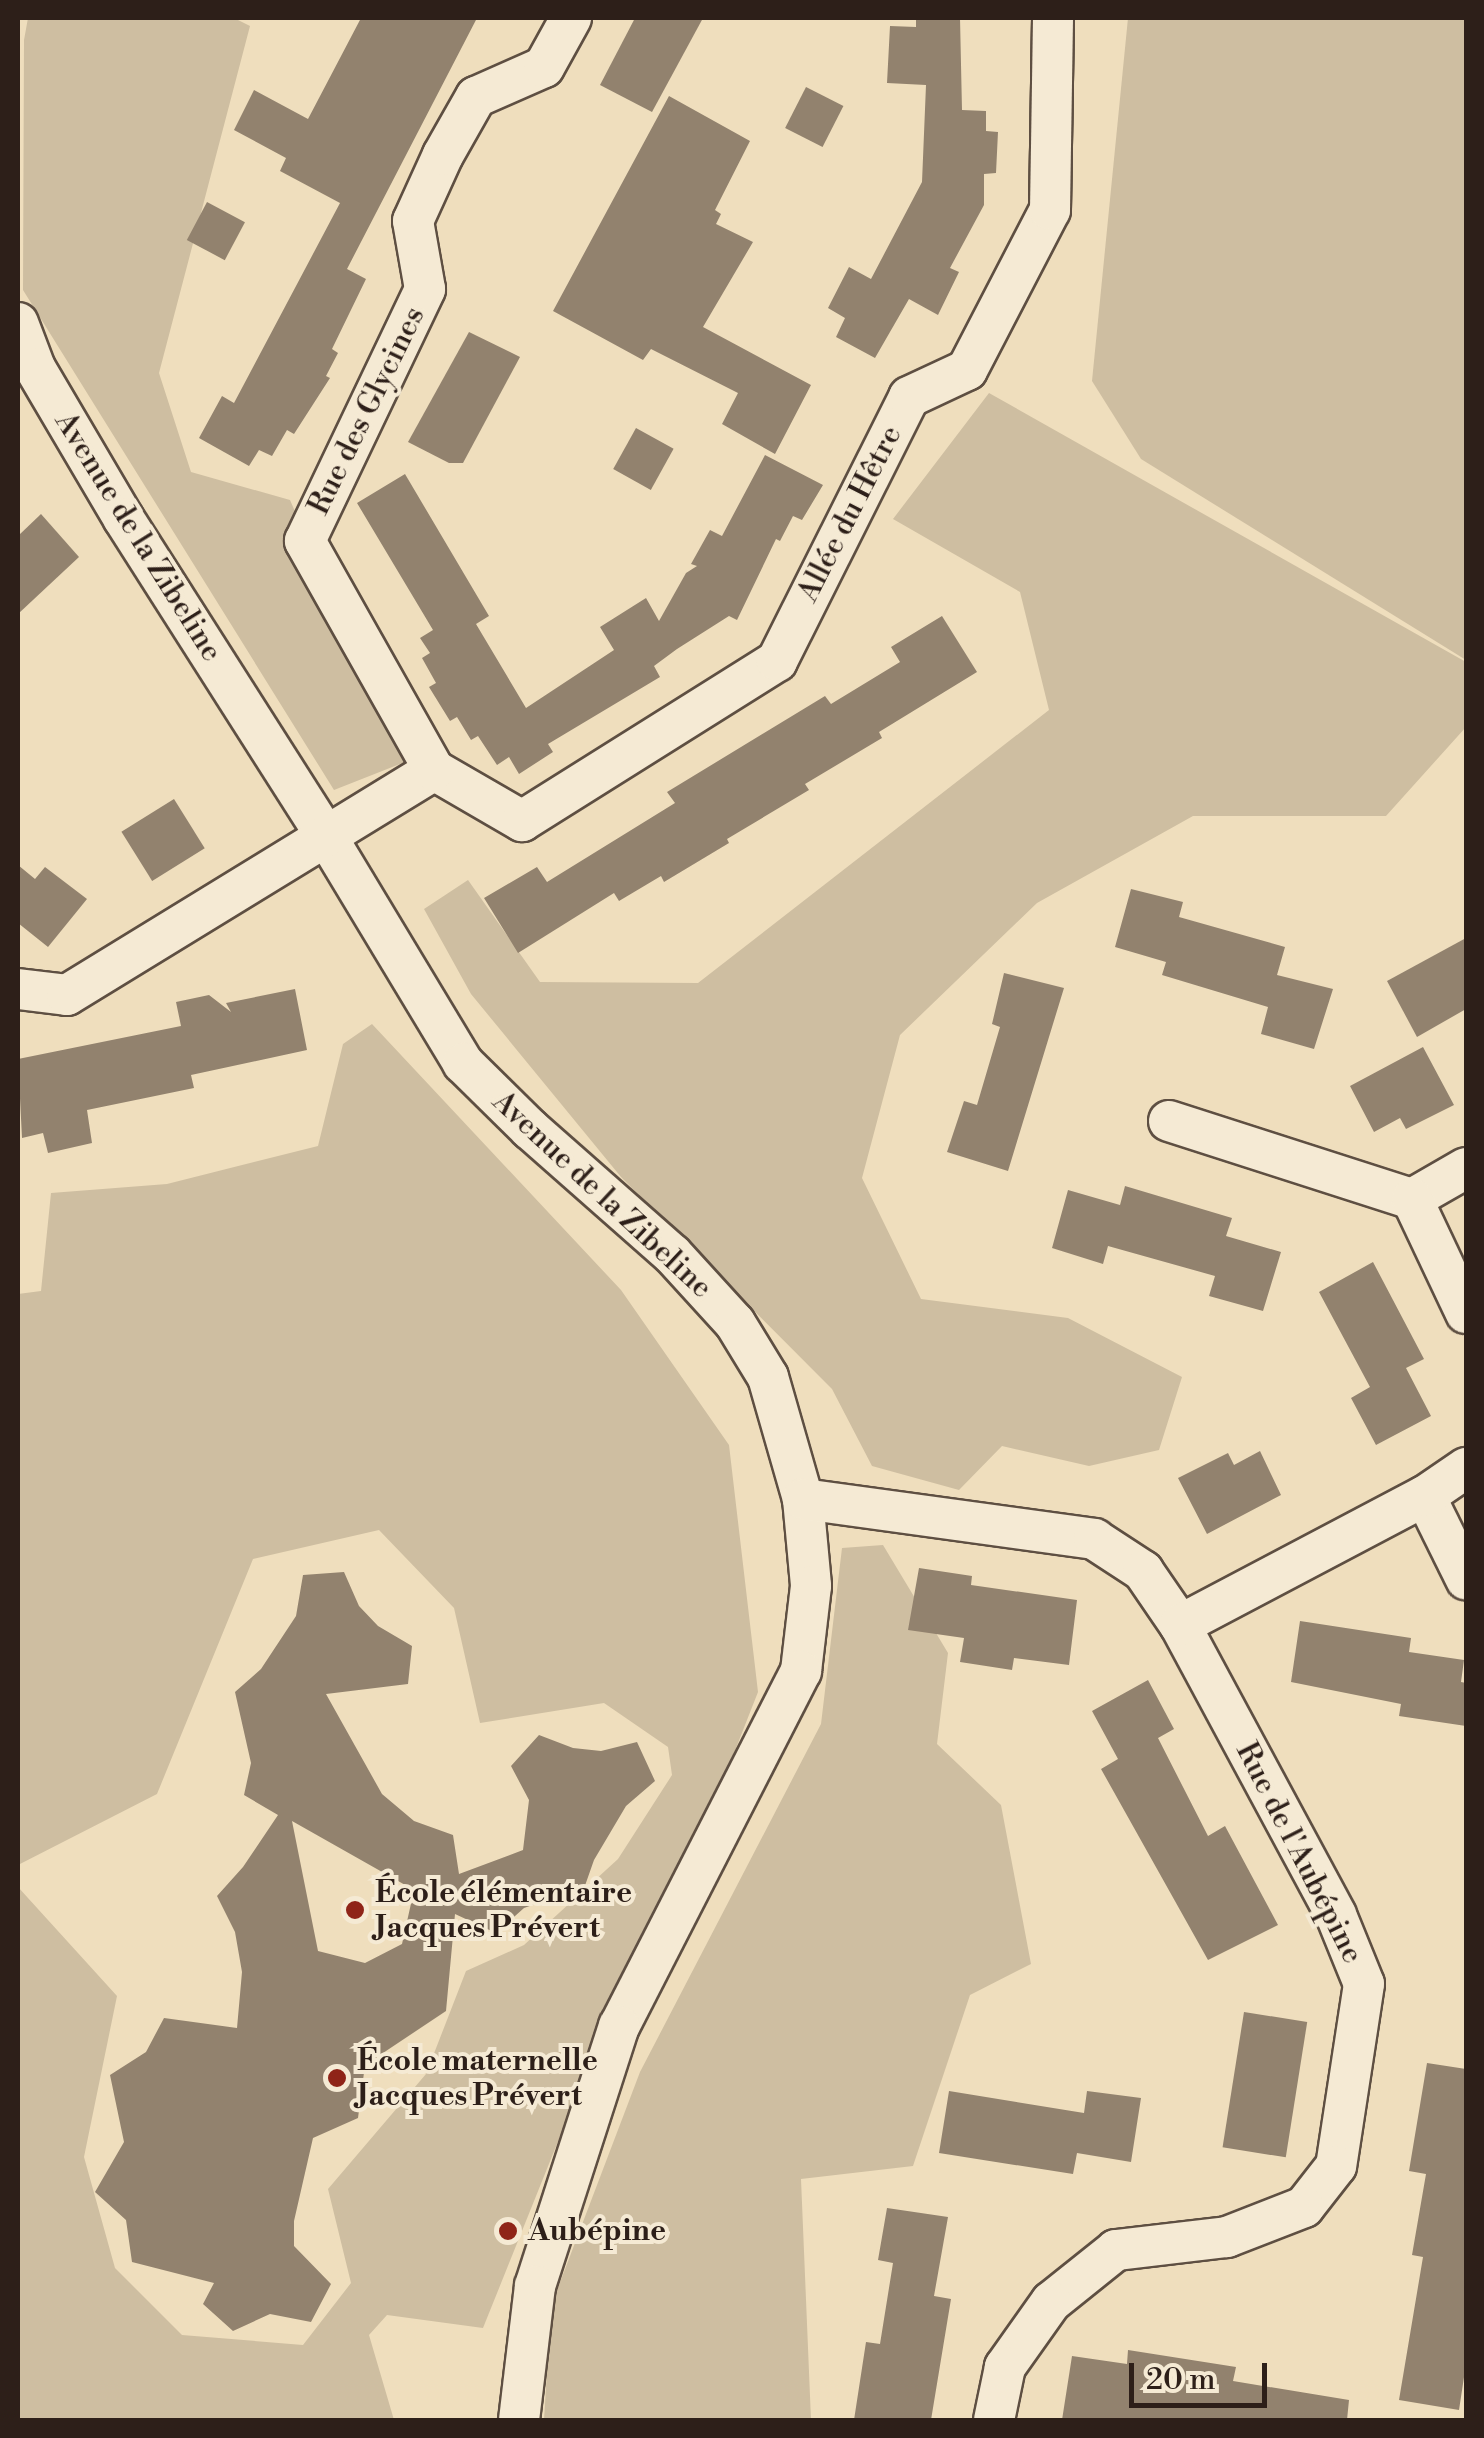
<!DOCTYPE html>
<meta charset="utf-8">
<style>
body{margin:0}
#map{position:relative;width:1484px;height:2438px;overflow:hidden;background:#efdebd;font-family:"Libre Bodoni",serif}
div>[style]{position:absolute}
.green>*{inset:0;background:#cebea1}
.building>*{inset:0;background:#92826e;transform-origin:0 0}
.roads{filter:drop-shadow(2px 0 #5e4f42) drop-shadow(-2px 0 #5e4f42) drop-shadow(0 2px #5e4f42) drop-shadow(0 -2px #5e4f42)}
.street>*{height:40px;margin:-20px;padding:0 20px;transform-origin:20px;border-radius:20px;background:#f5ead4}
.dots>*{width:28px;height:28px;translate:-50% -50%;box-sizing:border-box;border:5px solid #f5ead4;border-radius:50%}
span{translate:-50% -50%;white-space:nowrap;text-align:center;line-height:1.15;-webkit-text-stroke:8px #f5ead4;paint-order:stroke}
.street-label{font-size:30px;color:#2d1f19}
.poi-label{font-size:30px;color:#2d1f19;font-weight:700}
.left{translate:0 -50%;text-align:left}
.frame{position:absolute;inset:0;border:20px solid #2d1f19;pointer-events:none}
.scale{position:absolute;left:1129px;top:2363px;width:138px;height:45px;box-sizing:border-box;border:5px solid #2d1f19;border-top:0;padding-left:12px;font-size:30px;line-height:35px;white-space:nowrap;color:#2d1f19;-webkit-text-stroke:8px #f5ead4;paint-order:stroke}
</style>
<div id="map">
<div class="green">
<div style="clip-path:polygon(28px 18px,234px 18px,250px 26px,159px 373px,191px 472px,290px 500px,405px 762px,334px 790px,23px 290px,24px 40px)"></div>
<div style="clip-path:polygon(1128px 18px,1466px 18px,1466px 660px,1141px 459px,1092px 381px)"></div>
<div style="clip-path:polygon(989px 393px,1466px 662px,1466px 727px,1386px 816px,1193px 816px,1037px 903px,900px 1035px,862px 1178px,921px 1299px,1068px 1318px,1182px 1377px,1159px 1450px,1089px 1466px,1002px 1446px,959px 1490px,872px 1466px,832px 1389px,621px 1177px,471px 994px,424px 909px,468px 880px,540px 982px,698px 983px,1049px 710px,1020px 592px,893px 519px)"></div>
<div style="clip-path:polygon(372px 1024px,621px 1290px,729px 1445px,758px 1692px,694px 1855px,563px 2129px,483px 2328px,387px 2315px,369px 2335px,394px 2420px,18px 2420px,18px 1887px,117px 1996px,84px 2157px,115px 2268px,182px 2335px,303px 2345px,351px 2283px,328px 2189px,426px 2074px,466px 1971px,524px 1945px,618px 1859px,672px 1775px,668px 1747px,604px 1703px,480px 1723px,454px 1608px,379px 1530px,253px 1559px,157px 1794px,18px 1865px,18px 1294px,41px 1291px,51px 1193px,167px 1184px,318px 1146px,343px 1044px)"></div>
<div style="clip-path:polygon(883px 1545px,948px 1653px,937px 1744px,1001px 1805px,1031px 1964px,970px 1995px,913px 2166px,801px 2179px,811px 2420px,544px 2420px,551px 2306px,640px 2072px,821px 1724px,842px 1548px)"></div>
</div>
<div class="building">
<div style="clip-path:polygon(361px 18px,477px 18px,347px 269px,366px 279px,332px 349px,338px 353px,326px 376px,330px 378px,294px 434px,287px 430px,272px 456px,259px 450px,249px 466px,199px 438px,222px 396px,234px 403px,340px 203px,280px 171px,286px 158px,234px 130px,254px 90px,308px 119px)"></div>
<div style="clip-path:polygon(635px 18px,703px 18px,652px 112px,600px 85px)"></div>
<div style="clip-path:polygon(916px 18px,960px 18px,962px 110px,986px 111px,986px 131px,998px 132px,996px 173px,984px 174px,984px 205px,950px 268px,959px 272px,938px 315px,909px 299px,875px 358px,836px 337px,845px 318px,828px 308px,849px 267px,871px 279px,922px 182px,926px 85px,887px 83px,890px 26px,916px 27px)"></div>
<div style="left:806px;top:87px;width:42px;height:46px;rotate:27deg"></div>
<div style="clip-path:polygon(669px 96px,750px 141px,715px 210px,721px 214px,716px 224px,753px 242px,703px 327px,811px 385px,775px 454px,722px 424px,738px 393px,651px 349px,643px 360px,553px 311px)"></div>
<div style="left:207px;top:202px;width:43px;height:43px;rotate:28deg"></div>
<div style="clip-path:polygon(469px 332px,520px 357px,463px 463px,449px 463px,408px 442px)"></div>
<div style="left:636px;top:428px;width:43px;height:47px;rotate:29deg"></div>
<div style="clip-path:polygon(765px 455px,823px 485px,802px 520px,793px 516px,780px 541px,776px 539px,737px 620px,729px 616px,677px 649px,654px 666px,660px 677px,548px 744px,553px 752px,519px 774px,509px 757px,497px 765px,478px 736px,471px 740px,457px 717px,450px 721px,429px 687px,436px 683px,422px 658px,430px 653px,420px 638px,433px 630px,357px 503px,405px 474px,489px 616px,476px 624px,526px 708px,614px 650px,600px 627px,646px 598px,659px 621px,686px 573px,697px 566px,691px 564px,710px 530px,722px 536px)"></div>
<div style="clip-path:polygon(41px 514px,79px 557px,18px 614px,18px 536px)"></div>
<div style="clip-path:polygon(942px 616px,977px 672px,879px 732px,882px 738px,805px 784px,809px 790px,727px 839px,729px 843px,664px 882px,661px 876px,619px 901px,614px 893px,518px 953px,484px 898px,537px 867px,547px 882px,675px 803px,667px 792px,825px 696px,831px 704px,900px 662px,891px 647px)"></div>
<div style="left:174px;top:799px;width:58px;height:62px;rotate:58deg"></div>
<div style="clip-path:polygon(18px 865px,35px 879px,45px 867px,87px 899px,48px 947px,18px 923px)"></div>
<div style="clip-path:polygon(1131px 889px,1183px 902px,1179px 917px,1285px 947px,1277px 975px,1333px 989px,1314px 1049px,1261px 1034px,1268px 1007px,1162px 975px,1166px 962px,1115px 947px)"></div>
<div style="clip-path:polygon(1466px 938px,1466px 1009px,1417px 1037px,1387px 981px)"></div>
<div style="clip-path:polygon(1004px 973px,1064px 988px,1008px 1171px,947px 1152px,964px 1101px,977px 1105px,1000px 1027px,992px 1024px)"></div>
<div style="clip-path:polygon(295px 989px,307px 1050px,191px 1075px,194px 1088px,87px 1110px,92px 1143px,48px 1153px,43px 1133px,22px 1138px,18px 1059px,181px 1026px,176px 1002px,209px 995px,231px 1012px,226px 1003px)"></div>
<div style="clip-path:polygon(1423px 1047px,1454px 1105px,1406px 1129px,1400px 1118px,1374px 1132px,1350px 1086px)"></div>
<div style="clip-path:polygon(1125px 1186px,1232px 1218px,1226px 1236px,1281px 1252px,1263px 1311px,1209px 1296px,1215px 1276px,1108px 1246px,1103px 1264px,1052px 1248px,1068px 1190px,1120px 1205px)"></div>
<div style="clip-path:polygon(1373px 1262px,1424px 1359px,1406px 1368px,1431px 1416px,1376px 1445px,1351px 1398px,1370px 1387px,1319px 1292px)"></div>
<div style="clip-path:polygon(1260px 1451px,1281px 1495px,1207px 1534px,1178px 1478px,1228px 1453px,1234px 1465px)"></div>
<div style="clip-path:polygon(919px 1568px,972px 1576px,971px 1585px,1077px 1600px,1069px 1665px,1014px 1658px,1012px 1670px,960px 1662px,964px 1638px,908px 1630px)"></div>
<div style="clip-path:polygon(evenodd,344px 1572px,359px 1606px,378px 1626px,412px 1646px,408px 1684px,326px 1694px,382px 1794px,414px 1821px,453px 1835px,459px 1874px,523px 1850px,529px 1800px,511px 1766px,539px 1735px,573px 1748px,601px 1751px,637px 1742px,655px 1781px,626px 1806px,594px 1860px,581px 1897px,544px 1901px,524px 1908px,496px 1933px,455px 1914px,446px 2011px,365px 2065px,358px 2118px,313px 2138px,294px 2221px,294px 2246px,331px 2284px,311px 2322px,270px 2314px,233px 2331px,203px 2304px,214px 2283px,132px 2262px,126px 2220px,95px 2192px,124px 2142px,110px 2075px,146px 2052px,164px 2018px,237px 2028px,242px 1972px,235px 1932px,217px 1896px,243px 1867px,278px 1815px,244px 1795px,251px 1763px,235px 1692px,261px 1669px,296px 1616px,303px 1575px,344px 1572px,292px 1821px,414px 1890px,402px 1944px,365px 1963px,318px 1951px,292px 1821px)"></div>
<div style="clip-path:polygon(1300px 1621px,1411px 1638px,1409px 1652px,1464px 1660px,1461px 1682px,1466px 1683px,1466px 1726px,1399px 1716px,1401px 1704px,1291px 1682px)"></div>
<div style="clip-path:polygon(1148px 1680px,1174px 1729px,1158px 1738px,1208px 1836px,1225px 1826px,1278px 1925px,1208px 1960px,1101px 1769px,1118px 1759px,1092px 1711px)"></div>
<div style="left:1244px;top:2012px;width:64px;height:137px;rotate:9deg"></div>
<div style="clip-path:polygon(1427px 2063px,1466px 2069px,1466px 2364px,1459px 2410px,1399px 2400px,1423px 2257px,1412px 2255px,1426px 2174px,1409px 2171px)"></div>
<div style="clip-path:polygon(949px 2091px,1084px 2113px,1087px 2091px,1141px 2098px,1131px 2162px,1077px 2153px,1073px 2174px,939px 2153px)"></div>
<div style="clip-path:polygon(887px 2208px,948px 2217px,934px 2296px,951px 2299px,931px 2420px,854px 2420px,866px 2342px,880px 2344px,893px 2263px,878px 2260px)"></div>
<div style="clip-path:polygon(1128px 2350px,1236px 2367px,1233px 2381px,1349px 2400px,1347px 2420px,1062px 2420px,1072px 2356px,1127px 2364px)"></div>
</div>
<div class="roads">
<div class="street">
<div style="left:18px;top:323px;width:48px;rotate:69.3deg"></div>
<div style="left:35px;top:368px;width:175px;rotate:59.5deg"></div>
<div style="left:124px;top:519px;width:379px;rotate:57.5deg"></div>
<div style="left:328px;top:839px;width:262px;rotate:58.9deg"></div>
<div style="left:463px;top:1063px;width:94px;rotate:44.6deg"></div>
<div style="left:530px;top:1129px;width:189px;rotate:41.4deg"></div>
<div style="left:672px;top:1254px;width:93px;rotate:47.6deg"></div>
<div style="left:735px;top:1323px;width:63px;rotate:58.6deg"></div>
<div style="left:768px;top:1377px;width:127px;rotate:74deg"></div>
<div style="left:803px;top:1499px;width:87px;rotate:84.7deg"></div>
<div style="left:811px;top:1586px;width:86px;rotate:96.7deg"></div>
<div style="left:801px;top:1671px;width:399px;rotate:117.1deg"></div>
<div style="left:619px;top:2026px;width:273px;rotate:107.9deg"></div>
<div style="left:535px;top:2286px;width:135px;rotate:96.8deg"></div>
<div style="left:434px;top:770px;width:102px;rotate:30.1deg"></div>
<div style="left:522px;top:821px;width:301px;rotate:-32.1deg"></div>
<div style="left:777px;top:661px;width:295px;rotate:-63.4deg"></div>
<div style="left:909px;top:397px;width:64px;rotate:-25deg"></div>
<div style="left:967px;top:370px;width:180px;rotate:-62.6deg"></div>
<div style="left:1050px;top:210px;width:192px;rotate:-89.1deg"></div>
<div style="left:18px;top:989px;width:49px;rotate:7deg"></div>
<div style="left:67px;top:995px;width:430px;rotate:-31.5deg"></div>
<div style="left:434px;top:770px;width:263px;rotate:-119.4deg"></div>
<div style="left:305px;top:541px;width:279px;rotate:-64.5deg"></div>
<div style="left:425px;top:289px;width:69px;rotate:-100deg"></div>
<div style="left:413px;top:221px;width:72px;rotate:-65.6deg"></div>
<div style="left:443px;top:155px;width:67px;rotate:-60.4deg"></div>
<div style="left:476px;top:97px;width:74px;rotate:-23.8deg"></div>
<div style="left:544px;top:67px;width:56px;rotate:-61.1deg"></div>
<div style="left:1169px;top:1121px;width:255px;rotate:17.8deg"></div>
<div style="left:1412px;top:1199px;width:62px;rotate:-29.9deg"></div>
<div style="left:1412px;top:1199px;width:126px;rotate:64.7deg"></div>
<div style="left:1425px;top:1496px;width:93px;rotate:63.7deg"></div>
<div style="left:803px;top:1499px;width:294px;rotate:7.8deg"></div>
<div style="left:1094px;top:1539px;width:59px;rotate:33.1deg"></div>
<div style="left:1143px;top:1571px;width:65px;rotate:55.6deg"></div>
<div style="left:1180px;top:1625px;width:329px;rotate:61.7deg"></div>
<div style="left:1336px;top:1915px;width:74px;rotate:67.9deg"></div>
<div style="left:1364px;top:1984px;width:184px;rotate:98.7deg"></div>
<div style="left:1336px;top:2166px;width:52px;rotate:128deg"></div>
<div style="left:1304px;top:2207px;width:83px;rotate:158.7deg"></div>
<div style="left:1227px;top:2237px;width:112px;rotate:173.3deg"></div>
<div style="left:1116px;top:2250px;width:83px;rotate:141.3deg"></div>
<div style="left:1051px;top:2302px;width:80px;rotate:125.3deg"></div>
<div style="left:1005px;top:2367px;width:54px;rotate:101.7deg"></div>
<div style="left:1180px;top:1625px;width:277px;rotate:-27.8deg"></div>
<div style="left:1425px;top:1496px;width:50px;rotate:-34.3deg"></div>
</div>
</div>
<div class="dots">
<div style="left:355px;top:1910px;background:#8f2418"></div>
<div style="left:337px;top:2078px;background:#8f2418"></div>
<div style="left:508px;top:2231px;background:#8f2418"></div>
</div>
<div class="street-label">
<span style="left:367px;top:411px;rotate:-64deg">Rue des Glycines</span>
<span style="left:850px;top:514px;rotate:-63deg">Allée du Hêtre</span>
<span style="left:138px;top:537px;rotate:58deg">Avenue de la Zibeline</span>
<span style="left:602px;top:1195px;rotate:43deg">Avenue de la Zibeline</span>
<span style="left:1299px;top:1853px;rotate:63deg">Rue de l'Aubépine</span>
</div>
<div class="poi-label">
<span class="left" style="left:375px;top:1910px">École élémentaire<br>Jacques Prévert</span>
<span class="left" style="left:357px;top:2078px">École maternelle<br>Jacques Prévert</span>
<span class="left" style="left:528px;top:2231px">Aubépine</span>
</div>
<div class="frame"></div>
<div class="scale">20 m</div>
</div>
